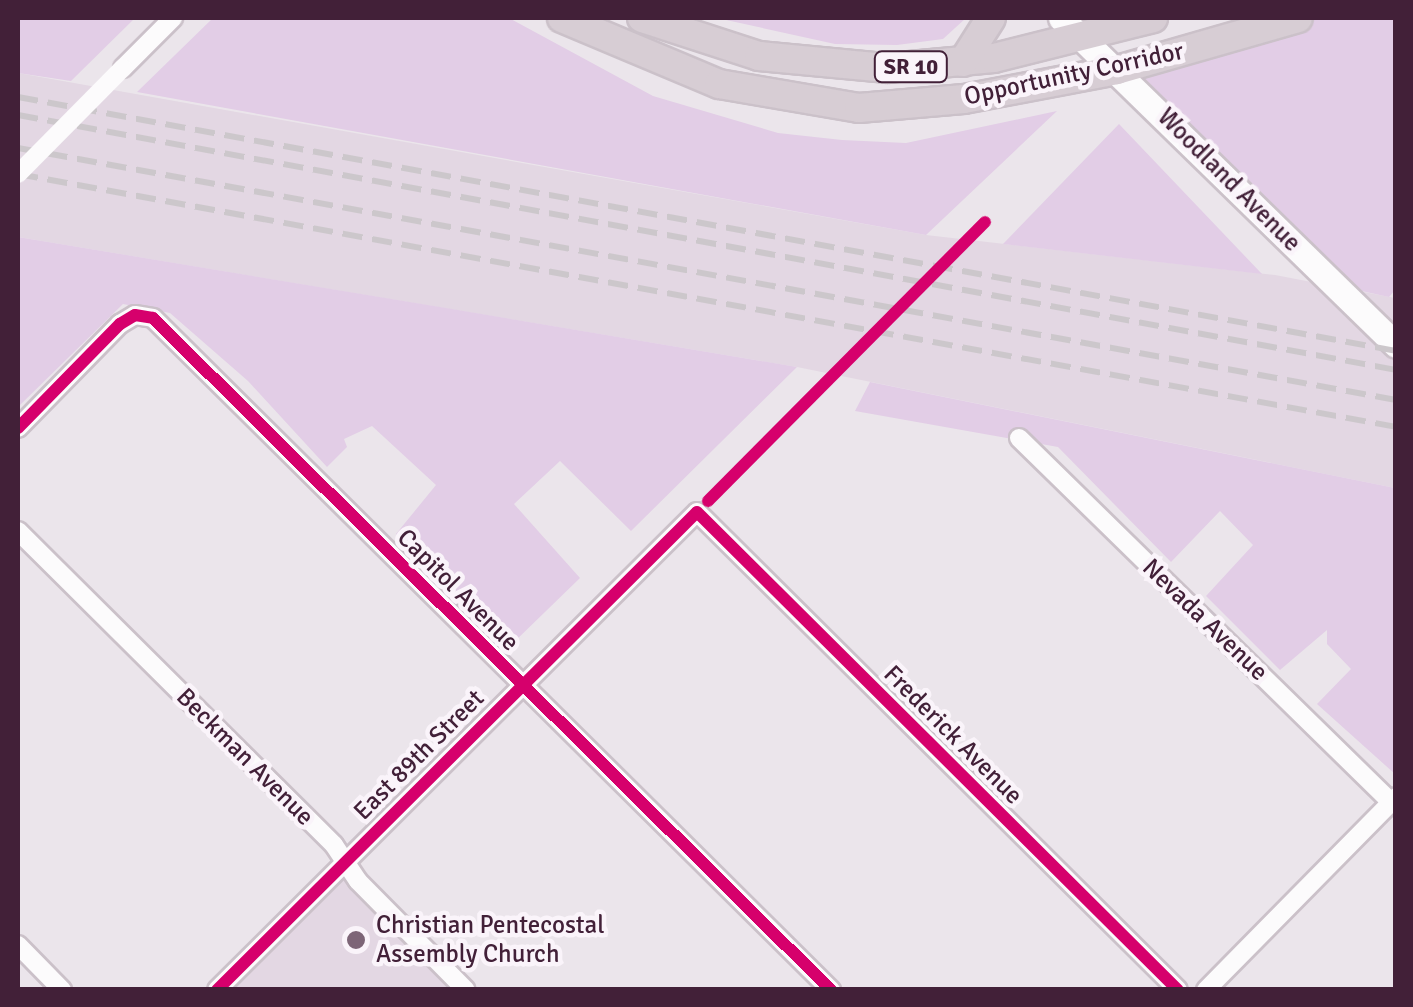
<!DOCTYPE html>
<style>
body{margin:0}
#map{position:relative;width:1413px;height:1007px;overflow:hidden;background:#ebe5eb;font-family:Signika,sans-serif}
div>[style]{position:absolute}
.built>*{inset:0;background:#e3d7e3}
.green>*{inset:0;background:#e2cde6}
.roads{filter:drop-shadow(2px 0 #cbc1c9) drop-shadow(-2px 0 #cbc1c9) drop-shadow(0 2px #cbc1c9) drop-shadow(0 -2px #cbc1c9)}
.minor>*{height:18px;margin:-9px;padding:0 9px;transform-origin:9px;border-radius:9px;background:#fcfbfc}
.secondary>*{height:25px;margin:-12.5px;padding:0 12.5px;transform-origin:12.5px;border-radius:12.5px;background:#fcfbfc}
.primary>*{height:28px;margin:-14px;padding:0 14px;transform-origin:14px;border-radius:14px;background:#d7cdd4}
.rail>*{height:6px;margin-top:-3px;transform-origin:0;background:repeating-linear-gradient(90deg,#ccc7cb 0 20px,transparent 0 30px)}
.minor-bridge>*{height:18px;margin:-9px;padding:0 9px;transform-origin:9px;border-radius:9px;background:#fcfbfc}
.cycleway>*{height:12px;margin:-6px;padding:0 6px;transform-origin:6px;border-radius:6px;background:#d6006c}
.dots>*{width:28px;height:28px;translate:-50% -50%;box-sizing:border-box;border:5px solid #faf4fa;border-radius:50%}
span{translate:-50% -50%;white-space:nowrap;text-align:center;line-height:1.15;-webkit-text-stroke:9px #faf4fa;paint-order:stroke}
.shield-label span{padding:2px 8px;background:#faf4fa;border:2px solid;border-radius:8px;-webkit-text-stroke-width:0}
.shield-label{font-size:22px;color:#422038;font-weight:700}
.street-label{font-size:25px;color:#422038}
.poi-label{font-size:25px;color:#422038}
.left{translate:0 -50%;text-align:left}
.frame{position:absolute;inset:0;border:20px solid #422038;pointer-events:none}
</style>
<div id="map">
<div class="built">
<div style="clip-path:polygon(18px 73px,926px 235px,1275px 275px,1395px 298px,1395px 488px,797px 367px,18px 237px)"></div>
<div style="clip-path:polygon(345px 862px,459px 983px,453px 990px,218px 990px)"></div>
</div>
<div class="green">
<div style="clip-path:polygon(18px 18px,135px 18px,71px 81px,18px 73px)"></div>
<div style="clip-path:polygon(213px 18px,509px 18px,653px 96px,778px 133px,842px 140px,906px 143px,1057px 111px,926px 235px,137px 92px)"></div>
<div style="clip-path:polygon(717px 18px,966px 18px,943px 39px,897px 45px,835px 44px)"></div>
<div style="clip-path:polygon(1298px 18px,1395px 18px,1395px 290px,1389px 297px,1334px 285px,1117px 70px)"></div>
<div style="clip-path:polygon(1119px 124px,1262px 274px,1003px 244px)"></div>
<div style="clip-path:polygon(18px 237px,446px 308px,797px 367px,631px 531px,560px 461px,514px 504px,580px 578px,511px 645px,396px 534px,436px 485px,372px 426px,344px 439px,347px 447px,327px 467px,248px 381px,170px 313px,123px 304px,18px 407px)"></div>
<div style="clip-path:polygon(870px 382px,1395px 488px,1395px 774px,1317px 704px,1351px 669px,1327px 644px,1327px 630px,1280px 670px,1206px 596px,1253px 545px,1220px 511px,1171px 562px,1058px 447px,855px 411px)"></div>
</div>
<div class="roads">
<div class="minor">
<div style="left:123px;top:68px;width:71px;rotate:-45deg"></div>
<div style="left:18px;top:428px;width:146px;rotate:-45.6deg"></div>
<div style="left:120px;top:324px;width:17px;rotate:-31deg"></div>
<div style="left:135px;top:315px;width:18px;rotate:9deg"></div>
<div style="left:153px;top:318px;width:955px;rotate:44.75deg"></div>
<div style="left:1019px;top:438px;width:520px;rotate:44.38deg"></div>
<div style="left:18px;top:531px;width:445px;rotate:44.8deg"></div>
<div style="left:334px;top:845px;width:43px;rotate:56.3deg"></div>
<div style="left:358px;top:881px;width:153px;rotate:45.3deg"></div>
<div style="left:18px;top:945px;width:63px;rotate:45.6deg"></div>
<div style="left:217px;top:990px;width:677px;rotate:-44.88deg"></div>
<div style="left:697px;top:512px;width:678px;rotate:44.82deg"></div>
<div style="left:1206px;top:990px;width:271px;rotate:-45.4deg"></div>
</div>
<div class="secondary">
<div style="left:1061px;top:18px;width:468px;rotate:44.3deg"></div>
</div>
<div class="primary">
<div style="left:562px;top:18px;width:170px;rotate:22.8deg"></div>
<div style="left:719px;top:84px;width:142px;rotate:9.7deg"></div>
<div style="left:859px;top:108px;width:105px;rotate:-4.9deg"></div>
<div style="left:964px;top:99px;width:156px;rotate:-10.7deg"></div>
<div style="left:1117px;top:70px;width:188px;rotate:-16deg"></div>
<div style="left:642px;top:18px;width:123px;rotate:18deg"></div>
<div style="left:759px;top:56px;width:129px;rotate:5.4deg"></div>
<div style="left:887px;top:68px;width:107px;rotate:-5.3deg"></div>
<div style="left:994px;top:58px;width:164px;rotate:-14.1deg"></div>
<div style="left:963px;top:62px;width:52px;rotate:-57.5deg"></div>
</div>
</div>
<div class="rail">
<div style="left:18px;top:97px;width:1401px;rotate:10.44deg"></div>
<div style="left:18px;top:115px;width:1401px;rotate:10.48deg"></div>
<div style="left:18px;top:148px;width:1401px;rotate:10.36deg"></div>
<div style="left:18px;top:174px;width:1401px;rotate:10.4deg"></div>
</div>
<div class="minor-bridge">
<div style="left:18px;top:174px;width:149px;rotate:-45.3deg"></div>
</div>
<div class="cycleway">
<div style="left:18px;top:428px;width:146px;rotate:-45.6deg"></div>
<div style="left:120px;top:324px;width:17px;rotate:-31deg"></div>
<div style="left:135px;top:315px;width:18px;rotate:9deg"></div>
<div style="left:153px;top:318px;width:955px;rotate:44.75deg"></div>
<div style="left:708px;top:501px;width:393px;rotate:-45.2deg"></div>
<div style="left:217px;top:990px;width:677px;rotate:-44.88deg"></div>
<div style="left:697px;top:512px;width:678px;rotate:44.82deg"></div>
</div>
<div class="dots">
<div style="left:356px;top:940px;background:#7d6577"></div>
</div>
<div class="shield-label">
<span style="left:911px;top:67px">SR 10</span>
</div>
<div class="street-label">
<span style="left:1074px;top:74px;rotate:-12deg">Opportunity Corridor</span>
<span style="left:1229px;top:180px;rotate:45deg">Woodland Avenue</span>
<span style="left:458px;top:590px;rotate:45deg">Capitol Avenue</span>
<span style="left:1205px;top:620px;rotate:44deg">Nevada Avenue</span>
<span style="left:953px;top:735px;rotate:45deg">Frederick Avenue</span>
<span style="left:419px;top:755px;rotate:-45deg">East 89th Street</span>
<span style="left:245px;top:757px;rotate:45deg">Beckman Avenue</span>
</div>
<div class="poi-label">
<span class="left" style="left:376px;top:940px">Christian Pentecostal<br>Assembly Church</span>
</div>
<div class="frame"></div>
</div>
